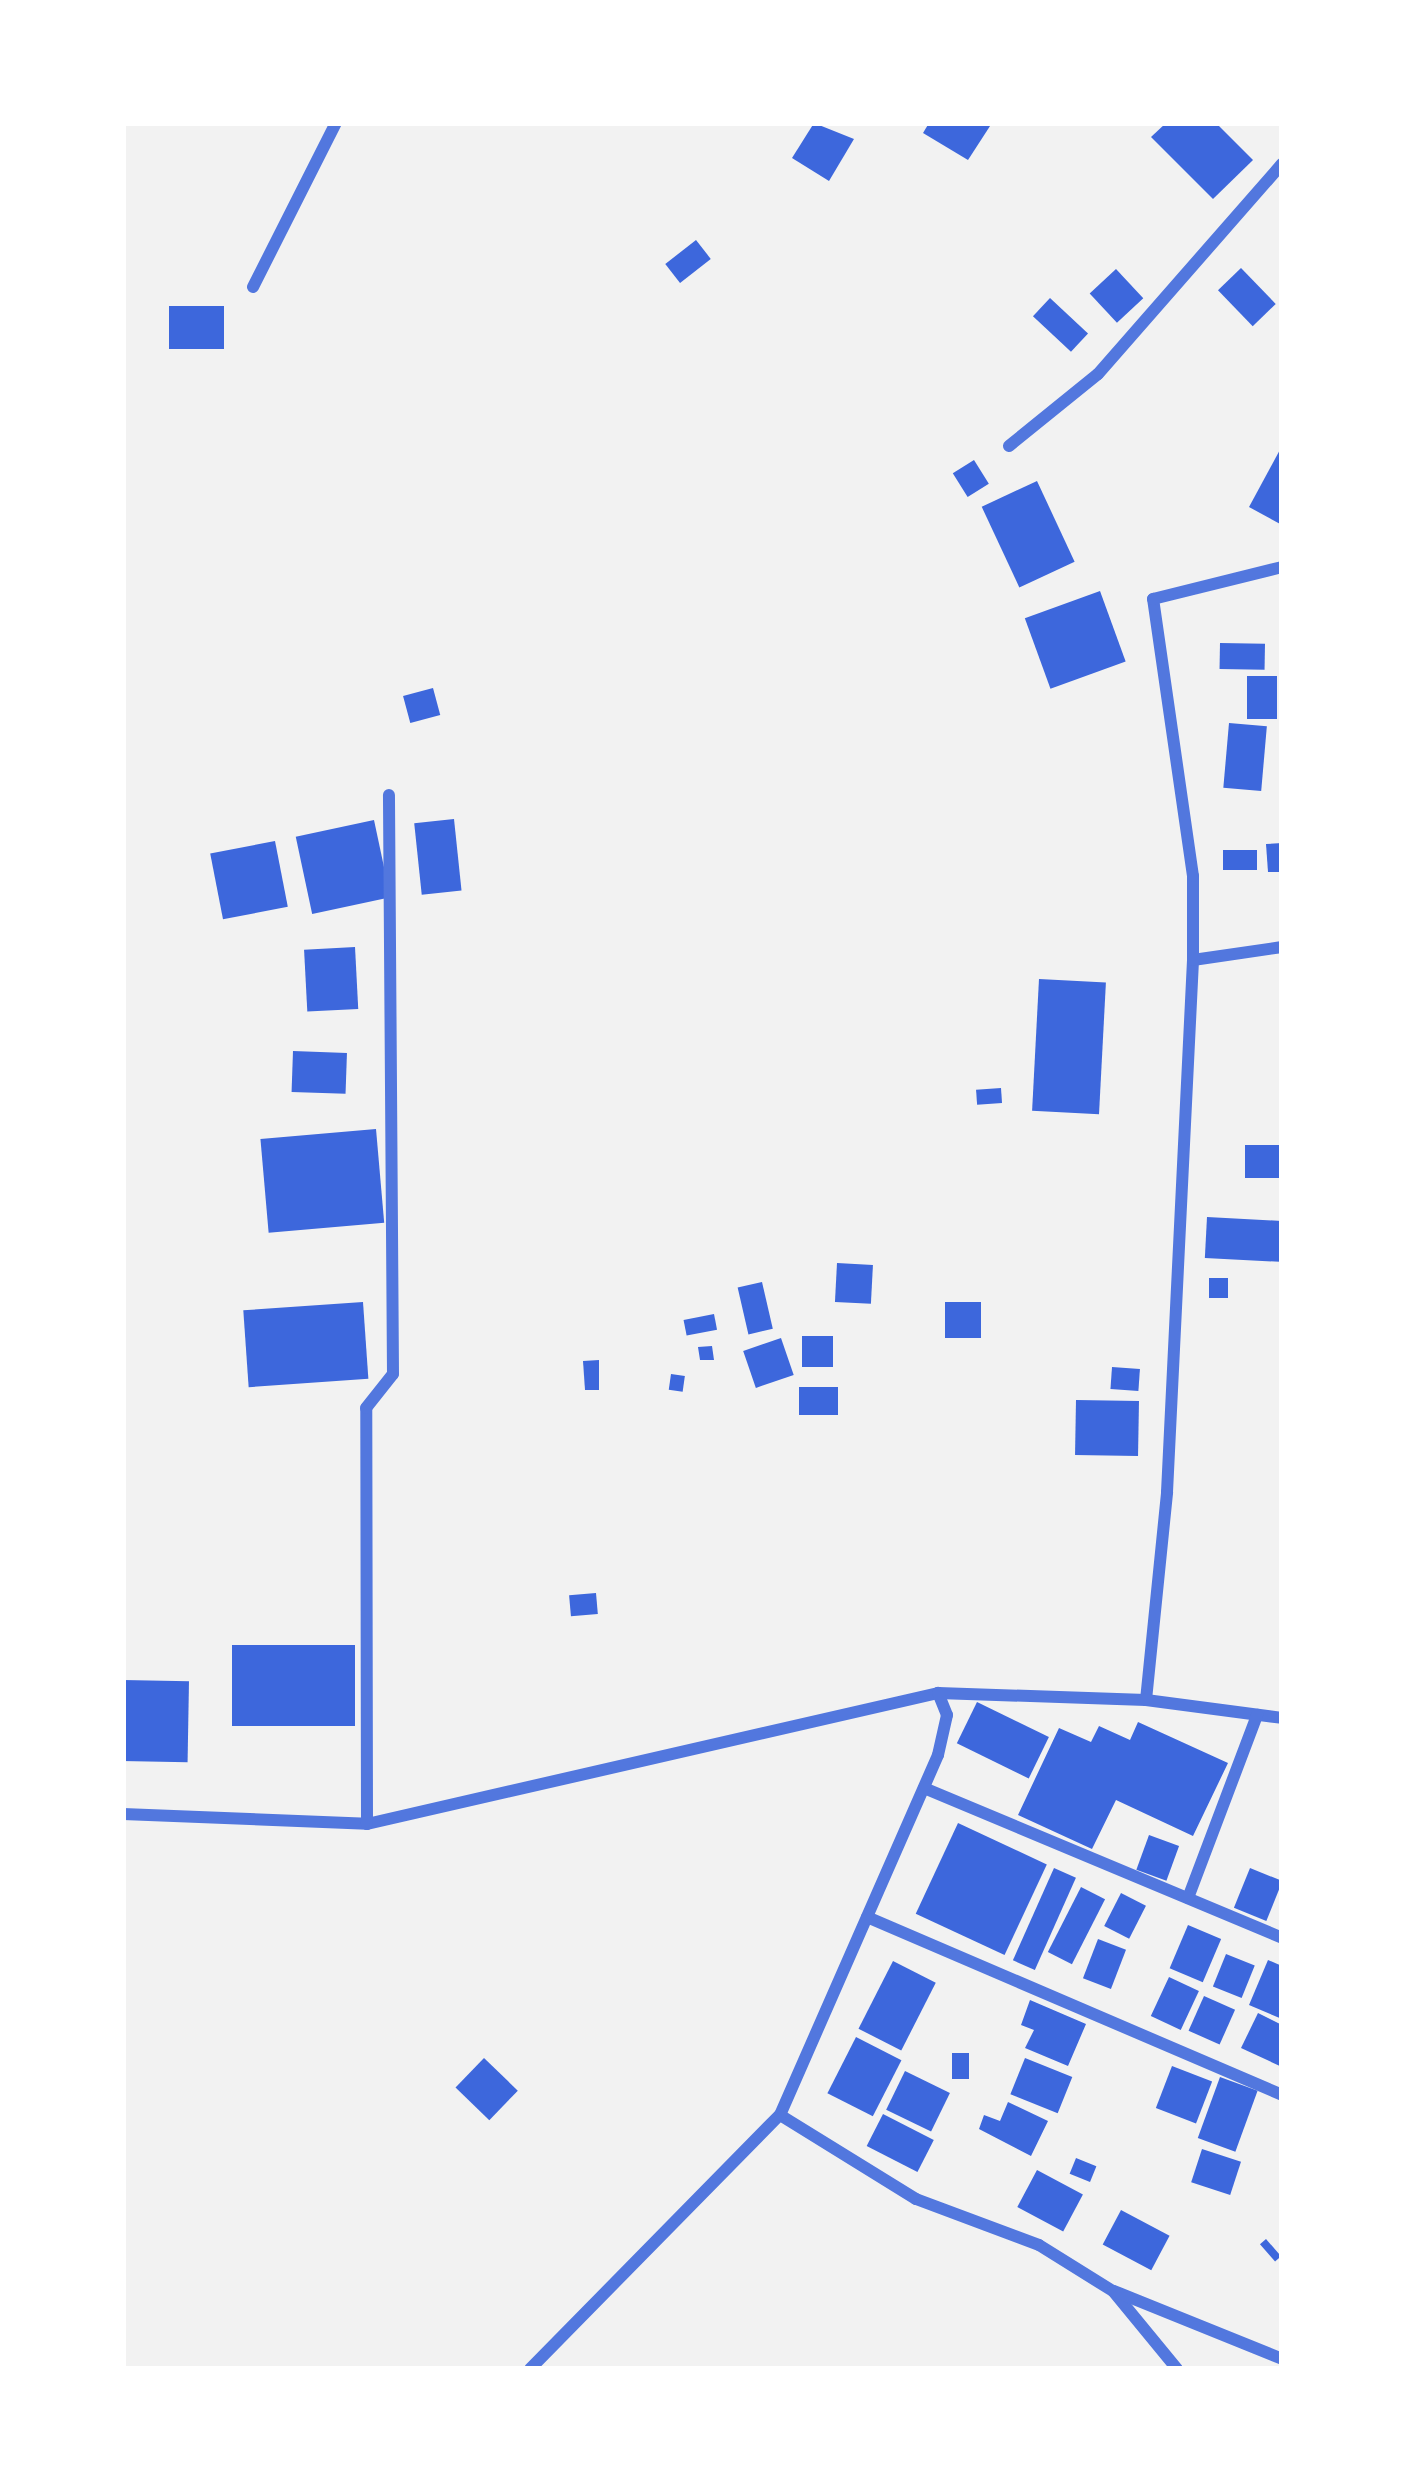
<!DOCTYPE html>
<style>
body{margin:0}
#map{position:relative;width:1405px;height:2492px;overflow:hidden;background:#f2f2f2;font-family:Mulish,sans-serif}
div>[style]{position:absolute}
.building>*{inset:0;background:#3d67dc;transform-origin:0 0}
.minor>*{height:12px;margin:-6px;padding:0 6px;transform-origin:6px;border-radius:6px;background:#5277de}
span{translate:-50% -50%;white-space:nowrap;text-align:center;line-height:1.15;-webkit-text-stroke:12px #fff;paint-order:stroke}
.frame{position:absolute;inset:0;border:126px solid #fff;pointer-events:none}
</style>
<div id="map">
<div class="building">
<div style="clip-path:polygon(814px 123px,854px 139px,829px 181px,792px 158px)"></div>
<div style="clip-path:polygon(929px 123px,992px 123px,968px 160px,923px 133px)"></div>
<div style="clip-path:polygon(1166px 123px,1216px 123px,1253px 160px,1213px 199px,1151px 137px)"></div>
<div style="left:696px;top:240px;width:24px;height:39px;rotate:52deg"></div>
<div style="left:1241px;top:268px;width:50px;height:32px;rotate:46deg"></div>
<div style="left:1116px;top:269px;width:40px;height:36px;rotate:47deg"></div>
<div style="left:1050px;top:298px;width:52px;height:25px;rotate:43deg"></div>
<div style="left:169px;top:306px;width:55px;height:43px"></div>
<div style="clip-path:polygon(1282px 446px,1282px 525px,1249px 507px)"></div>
<div style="left:974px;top:460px;width:28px;height:25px;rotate:58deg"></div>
<div style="left:1037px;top:481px;width:89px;height:61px;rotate:65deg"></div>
<div style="left:1100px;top:591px;width:75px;height:80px;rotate:70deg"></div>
<div style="left:1220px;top:643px;width:45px;height:26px;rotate:1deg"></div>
<div style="left:1247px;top:676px;width:30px;height:43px"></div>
<div style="left:433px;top:688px;width:28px;height:31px;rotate:75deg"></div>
<div style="left:1229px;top:723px;width:38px;height:65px;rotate:5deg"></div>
<div style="left:454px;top:819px;width:72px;height:40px;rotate:84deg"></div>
<div style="left:374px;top:820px;width:79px;height:80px;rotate:78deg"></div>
<div style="left:275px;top:841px;width:67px;height:66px;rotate:79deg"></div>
<div style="clip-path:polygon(1282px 843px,1282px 872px,1268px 872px,1266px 844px)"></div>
<div style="left:1223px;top:850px;width:34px;height:20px"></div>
<div style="left:355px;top:947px;width:62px;height:51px;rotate:87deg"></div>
<div style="left:1039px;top:979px;width:67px;height:132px;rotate:3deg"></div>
<div style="left:293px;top:1051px;width:54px;height:41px;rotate:2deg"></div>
<div style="left:1001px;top:1088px;width:15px;height:25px;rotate:86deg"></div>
<div style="left:376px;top:1129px;width:94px;height:116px;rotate:85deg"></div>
<div style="left:1245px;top:1145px;width:37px;height:33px"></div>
<div style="left:1207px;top:1217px;width:75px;height:41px;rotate:3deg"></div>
<div style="left:837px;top:1263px;width:36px;height:39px;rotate:3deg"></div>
<div style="left:1209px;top:1278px;width:19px;height:20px"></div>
<div style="left:762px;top:1282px;width:48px;height:25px;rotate:77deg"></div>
<div style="left:363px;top:1302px;width:77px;height:120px;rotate:86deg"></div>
<div style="left:945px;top:1302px;width:36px;height:36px"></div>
<div style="left:714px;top:1314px;width:16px;height:31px;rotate:79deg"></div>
<div style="left:802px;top:1336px;width:31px;height:31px"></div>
<div style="left:781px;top:1338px;width:39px;height:40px;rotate:71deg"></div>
<div style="clip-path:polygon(712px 1346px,714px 1360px,700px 1360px,698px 1347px)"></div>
<div style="clip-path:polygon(599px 1360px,599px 1390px,585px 1390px,583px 1361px)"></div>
<div style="left:1112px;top:1367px;width:28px;height:22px;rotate:4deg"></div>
<div style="left:671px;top:1374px;width:14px;height:16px;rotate:8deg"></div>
<div style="left:799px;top:1387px;width:39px;height:28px"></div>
<div style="left:1076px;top:1400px;width:63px;height:55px;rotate:1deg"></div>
<div style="left:596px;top:1593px;width:21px;height:27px;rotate:85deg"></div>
<div style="left:232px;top:1645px;width:123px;height:81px"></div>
<div style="left:123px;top:1680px;width:66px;height:81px;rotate:1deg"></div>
<div style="left:977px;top:1702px;width:80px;height:46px;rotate:26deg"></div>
<div style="clip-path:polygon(1138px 1722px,1228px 1763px,1193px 1836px,1116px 1800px,1092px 1849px,1018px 1815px,1059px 1728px,1091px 1742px,1099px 1726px,1130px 1740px)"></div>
<div style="left:958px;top:1823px;width:98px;height:100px;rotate:25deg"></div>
<div style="left:1149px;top:1835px;width:32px;height:37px;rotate:20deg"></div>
<div style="left:1054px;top:1868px;width:24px;height:101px;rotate:24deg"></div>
<div style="left:1250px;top:1868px;width:35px;height:43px;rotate:22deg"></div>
<div style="left:1081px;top:1887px;width:27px;height:73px;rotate:27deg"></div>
<div style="left:1121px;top:1893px;width:28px;height:37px;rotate:27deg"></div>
<div style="left:1188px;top:1925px;width:36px;height:47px;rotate:23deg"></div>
<div style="left:1098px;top:1939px;width:30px;height:42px;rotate:21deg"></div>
<div style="left:1226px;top:1954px;width:31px;height:35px;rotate:22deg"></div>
<div style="clip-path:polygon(1268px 1960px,1282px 1966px,1282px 2019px,1249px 2005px)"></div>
<div style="left:893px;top:1961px;width:48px;height:76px;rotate:27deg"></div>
<div style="left:1169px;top:1977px;width:33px;height:43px;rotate:25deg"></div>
<div style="left:1204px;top:1996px;width:34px;height:38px;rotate:24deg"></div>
<div style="clip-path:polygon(1030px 2000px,1086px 2024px,1068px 2066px,1025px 2048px,1034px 2030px,1021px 2025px)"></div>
<div style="clip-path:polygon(1258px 2013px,1282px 2025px,1282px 2067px,1241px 2048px)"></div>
<div style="left:856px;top:2037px;width:51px;height:63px;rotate:27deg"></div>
<div style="left:952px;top:2053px;width:17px;height:26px"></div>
<div style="left:484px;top:2058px;width:47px;height:41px;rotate:44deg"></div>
<div style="left:1025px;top:2058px;width:51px;height:39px;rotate:22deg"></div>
<div style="left:1172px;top:2066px;width:43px;height:45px;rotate:21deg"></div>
<div style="left:905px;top:2071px;width:50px;height:43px;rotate:26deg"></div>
<div style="left:1220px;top:2077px;width:40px;height:65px;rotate:20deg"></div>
<div style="clip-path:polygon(1008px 2102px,1048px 2121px,1031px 2156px,979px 2129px,984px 2115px,1000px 2121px)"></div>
<div style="left:883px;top:2114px;width:57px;height:36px;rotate:27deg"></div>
<div style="left:1202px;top:2149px;width:41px;height:35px;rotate:18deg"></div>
<div style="left:1076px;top:2158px;width:22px;height:17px;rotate:22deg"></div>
<div style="left:1037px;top:2170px;width:52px;height:42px;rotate:28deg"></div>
<div style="left:1121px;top:2210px;width:55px;height:39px;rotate:28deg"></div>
<div style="left:1266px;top:2239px;width:23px;height:8px;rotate:49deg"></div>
</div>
<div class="minor">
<div style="left:253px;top:287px;width:184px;rotate:-63.2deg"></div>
<div style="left:1009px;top:446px;width:114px;rotate:-39deg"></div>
<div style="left:1098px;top:374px;width:279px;rotate:-48.8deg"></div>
<div style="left:1193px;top:960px;width:90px;rotate:-8.3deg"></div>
<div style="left:1146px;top:1700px;width:209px;rotate:-84.2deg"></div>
<div style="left:1167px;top:1492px;width:533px;rotate:-87.2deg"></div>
<div style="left:1193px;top:960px;width:84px;rotate:-90deg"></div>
<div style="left:1193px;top:876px;width:280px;rotate:-98.2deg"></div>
<div style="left:1153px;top:599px;width:133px;rotate:-13.9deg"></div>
<div style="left:924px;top:1788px;width:388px;rotate:22.7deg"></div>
<div style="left:123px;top:1814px;width:244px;rotate:2.3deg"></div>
<div style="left:367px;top:1824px;width:586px;rotate:-12.92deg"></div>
<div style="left:938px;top:1693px;width:208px;rotate:1.9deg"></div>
<div style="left:1146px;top:1700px;width:137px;rotate:7.5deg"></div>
<div style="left:367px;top:1824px;width:416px;rotate:-90.1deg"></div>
<div style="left:366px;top:1408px;width:43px;rotate:-51.5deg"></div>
<div style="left:393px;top:1374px;width:579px;rotate:-90.4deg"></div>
<div style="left:1188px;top:1898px;width:196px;rotate:-69.3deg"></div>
<div style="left:867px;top:1917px;width:452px;rotate:23.2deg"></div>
<div style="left:780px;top:2115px;width:160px;rotate:31.7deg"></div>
<div style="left:916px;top:2199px;width:131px;rotate:20.5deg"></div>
<div style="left:1039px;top:2245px;width:87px;rotate:31.9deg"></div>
<div style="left:1113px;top:2291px;width:101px;rotate:50.6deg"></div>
<div style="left:1114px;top:2291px;width:181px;rotate:22deg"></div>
<div style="left:530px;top:2369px;width:356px;rotate:-45.5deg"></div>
<div style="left:780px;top:2115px;width:393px;rotate:-66.3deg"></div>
<div style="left:938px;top:1755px;width:41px;rotate:-77.3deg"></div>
<div style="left:947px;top:1715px;width:24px;rotate:-112deg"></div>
</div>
<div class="frame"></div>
</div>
